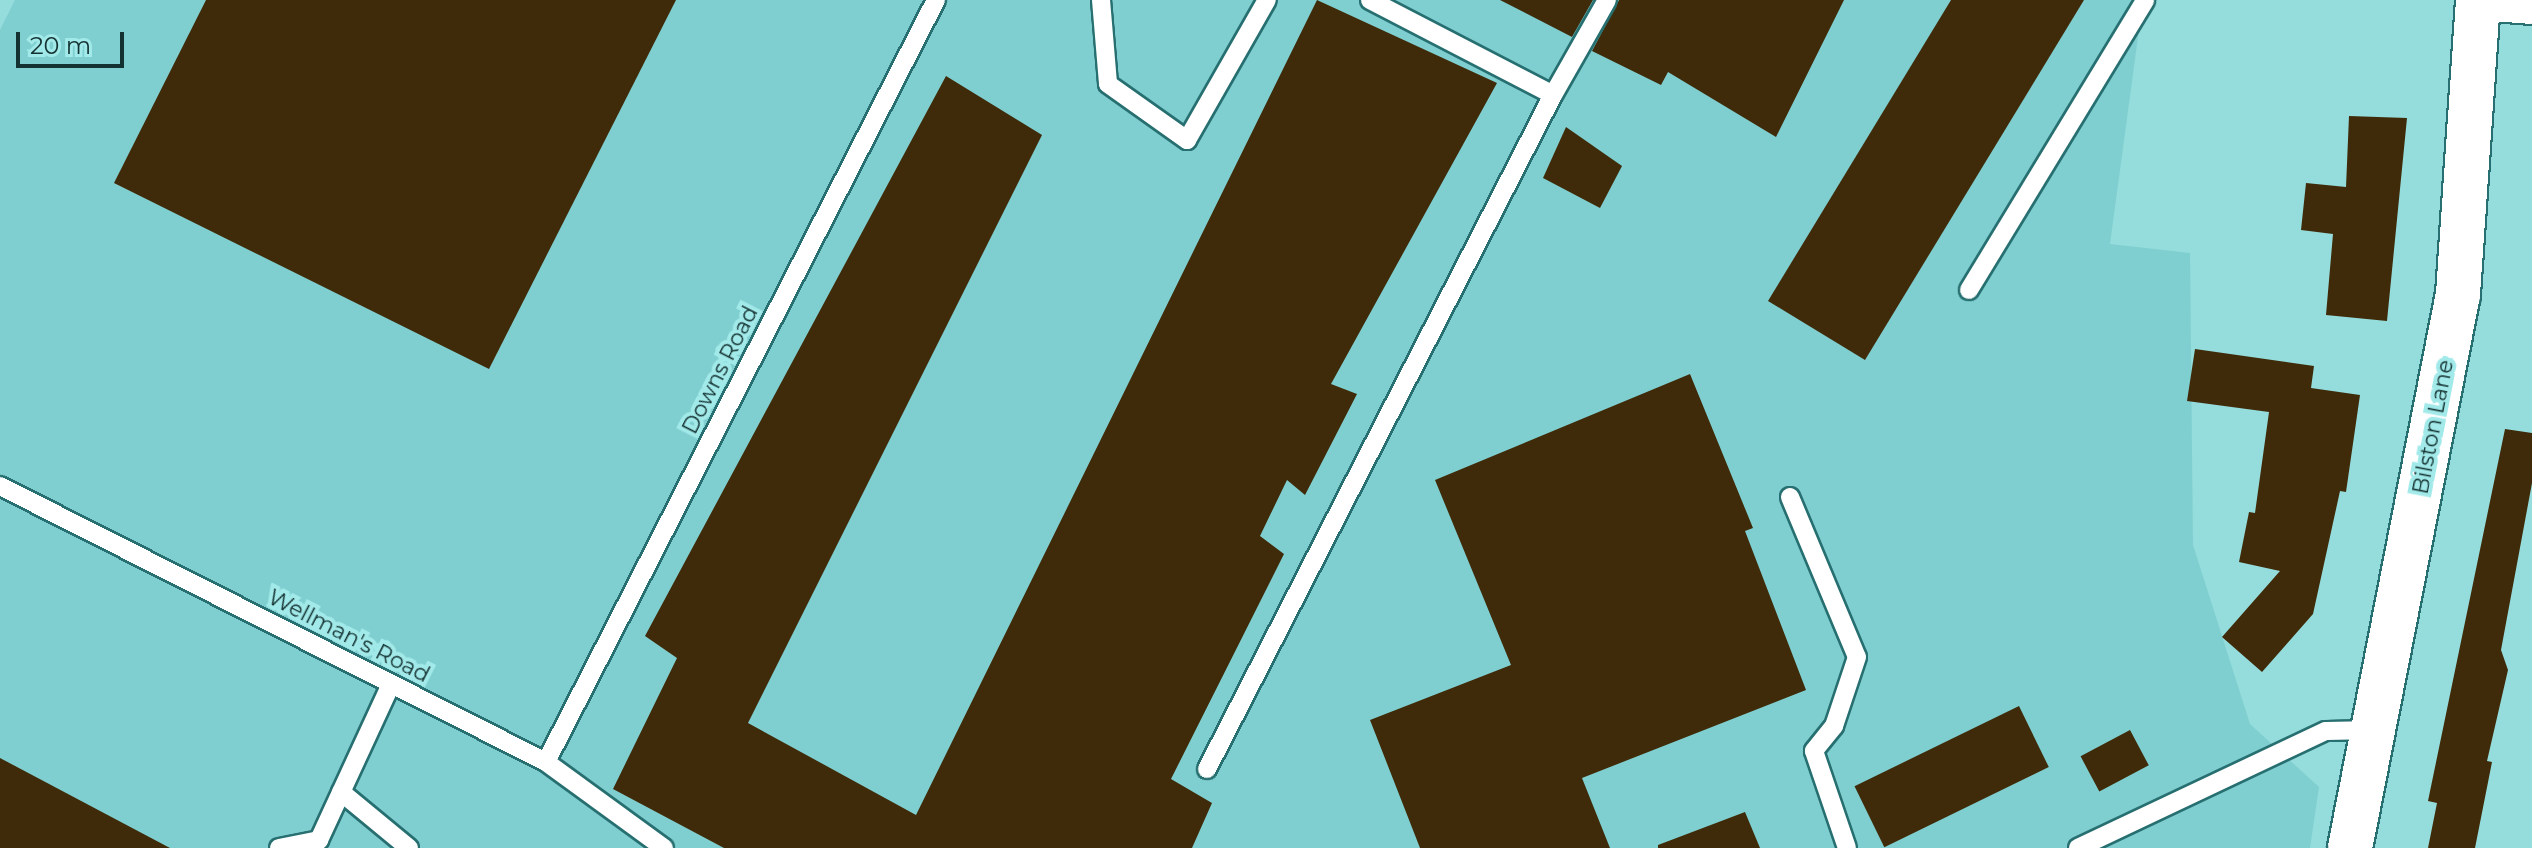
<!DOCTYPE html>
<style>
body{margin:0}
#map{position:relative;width:2532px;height:848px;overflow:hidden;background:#95dcdc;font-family:Montserrat,sans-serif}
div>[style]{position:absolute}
.built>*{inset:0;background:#80cfd0}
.building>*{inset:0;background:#3f2b09;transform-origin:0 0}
.roads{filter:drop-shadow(2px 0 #276f70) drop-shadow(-2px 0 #276f70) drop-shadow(0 2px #276f70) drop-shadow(0 -2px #276f70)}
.lane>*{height:18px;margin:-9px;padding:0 9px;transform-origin:9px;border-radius:9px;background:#fff}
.street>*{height:38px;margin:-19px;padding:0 19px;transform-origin:19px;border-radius:19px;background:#fff}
.primary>*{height:44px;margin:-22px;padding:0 22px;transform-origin:22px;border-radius:22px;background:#fff}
span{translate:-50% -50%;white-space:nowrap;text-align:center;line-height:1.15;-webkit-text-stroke:8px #a2e9e9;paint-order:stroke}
.street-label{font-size:22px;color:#153232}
.scale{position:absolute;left:16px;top:32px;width:108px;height:36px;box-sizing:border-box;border:4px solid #153232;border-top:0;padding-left:10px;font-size:24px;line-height:28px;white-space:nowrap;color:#153232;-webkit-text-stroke:6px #a2e9e9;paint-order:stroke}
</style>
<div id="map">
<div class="built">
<div style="clip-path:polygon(15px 0,2143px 0,2110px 244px,2190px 253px,2193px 545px,2250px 724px,2319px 787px,2310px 848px,0 848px,0 30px)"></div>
</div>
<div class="building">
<div style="clip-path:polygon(206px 0,676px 0,489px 369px,114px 183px)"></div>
<div style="clip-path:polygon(1317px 0,1497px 83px,1331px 384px,1357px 394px,1305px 495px,1287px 480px,1260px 536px,1284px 554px,1171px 779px,1212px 803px,1192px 848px,724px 848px,613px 789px,677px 658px,645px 636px,946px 76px,1042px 135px,748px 723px,916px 815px)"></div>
<div style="clip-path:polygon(1500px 0,1593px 0,1572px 37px)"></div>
<div style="clip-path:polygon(1619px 0,1844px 0,1776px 137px,1668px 72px,1661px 85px,1592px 51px)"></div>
<div style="clip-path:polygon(1951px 0,2084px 0,1865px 360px,1768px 301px)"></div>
<div style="clip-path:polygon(2349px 116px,2407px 118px,2387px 321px,2326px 315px,2333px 234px,2301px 230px,2306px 183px,2346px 187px)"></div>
<div style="clip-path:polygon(1566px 127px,1622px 166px,1600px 208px,1543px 178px)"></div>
<div style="clip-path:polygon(2195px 349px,2314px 366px,2311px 388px,2360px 395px,2346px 492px,2340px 491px,2313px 614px,2262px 672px,2222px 637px,2280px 571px,2239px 562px,2249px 512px,2255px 513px,2269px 412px,2187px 401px)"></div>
<div style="clip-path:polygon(1690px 374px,1753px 528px,1745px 531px,1806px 690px,1582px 778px,1610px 848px,1420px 848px,1370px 720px,1511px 665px,1435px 480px)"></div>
<div style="clip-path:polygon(2505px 429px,2532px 433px,2532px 483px,2501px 650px,2508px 670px,2487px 761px,2492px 762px,2475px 848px,2428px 848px,2437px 803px,2428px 801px)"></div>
<div style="left:2019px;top:706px;width:68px;height:183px;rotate:64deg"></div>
<div style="left:2130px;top:730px;width:40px;height:56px;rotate:62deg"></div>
<div style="clip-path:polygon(0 758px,170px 848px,0 848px)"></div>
<div style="clip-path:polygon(1745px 812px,1760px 848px,1658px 848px,1658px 845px)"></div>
</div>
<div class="roads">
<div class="lane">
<div style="left:1101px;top:0;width:84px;rotate:85.2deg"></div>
<div style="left:1108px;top:84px;width:97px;rotate:35.3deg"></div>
<div style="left:1187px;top:140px;width:161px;rotate:-60.3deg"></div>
<div style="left:1370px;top:0;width:206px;rotate:27.4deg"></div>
<div style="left:1553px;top:95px;width:109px;rotate:-60.4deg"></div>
<div style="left:1969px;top:290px;width:339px;rotate:-58.7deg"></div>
<div style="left:0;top:486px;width:612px;rotate:26.82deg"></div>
<div style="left:546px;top:762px;width:146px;rotate:36.1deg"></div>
<div style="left:1790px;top:497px;width:173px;rotate:67.3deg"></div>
<div style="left:1857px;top:657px;width:73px;rotate:108.4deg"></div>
<div style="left:1834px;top:726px;width:32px;rotate:129deg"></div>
<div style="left:1814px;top:751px;width:102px;rotate:71.2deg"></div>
<div style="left:546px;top:762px;width:856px;rotate:-62.9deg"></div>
<div style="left:1207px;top:769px;width:758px;rotate:-62.83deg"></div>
<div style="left:341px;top:792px;width:88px;rotate:39.5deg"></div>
<div style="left:279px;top:848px;width:41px;rotate:-11.3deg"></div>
<div style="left:319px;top:840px;width:172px;rotate:-65.2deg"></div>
<div style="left:2078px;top:848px;width:274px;rotate:-25.3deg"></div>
<div style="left:2326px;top:731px;width:48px;rotate:-1.2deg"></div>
</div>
<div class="street">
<div style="left:2481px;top:1px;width:51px;rotate:4.5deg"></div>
</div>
<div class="primary">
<div style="left:2350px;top:848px;width:564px;rotate:-78.97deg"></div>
<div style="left:2458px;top:294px;width:295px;rotate:-86.1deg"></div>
</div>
</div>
<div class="street-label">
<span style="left:720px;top:370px;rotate:-63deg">Downs Road</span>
<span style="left:2433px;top:427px;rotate:-79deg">Bilston Lane</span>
<span style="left:349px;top:636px;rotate:27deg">Wellman's Road</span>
</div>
<div class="scale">20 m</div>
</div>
